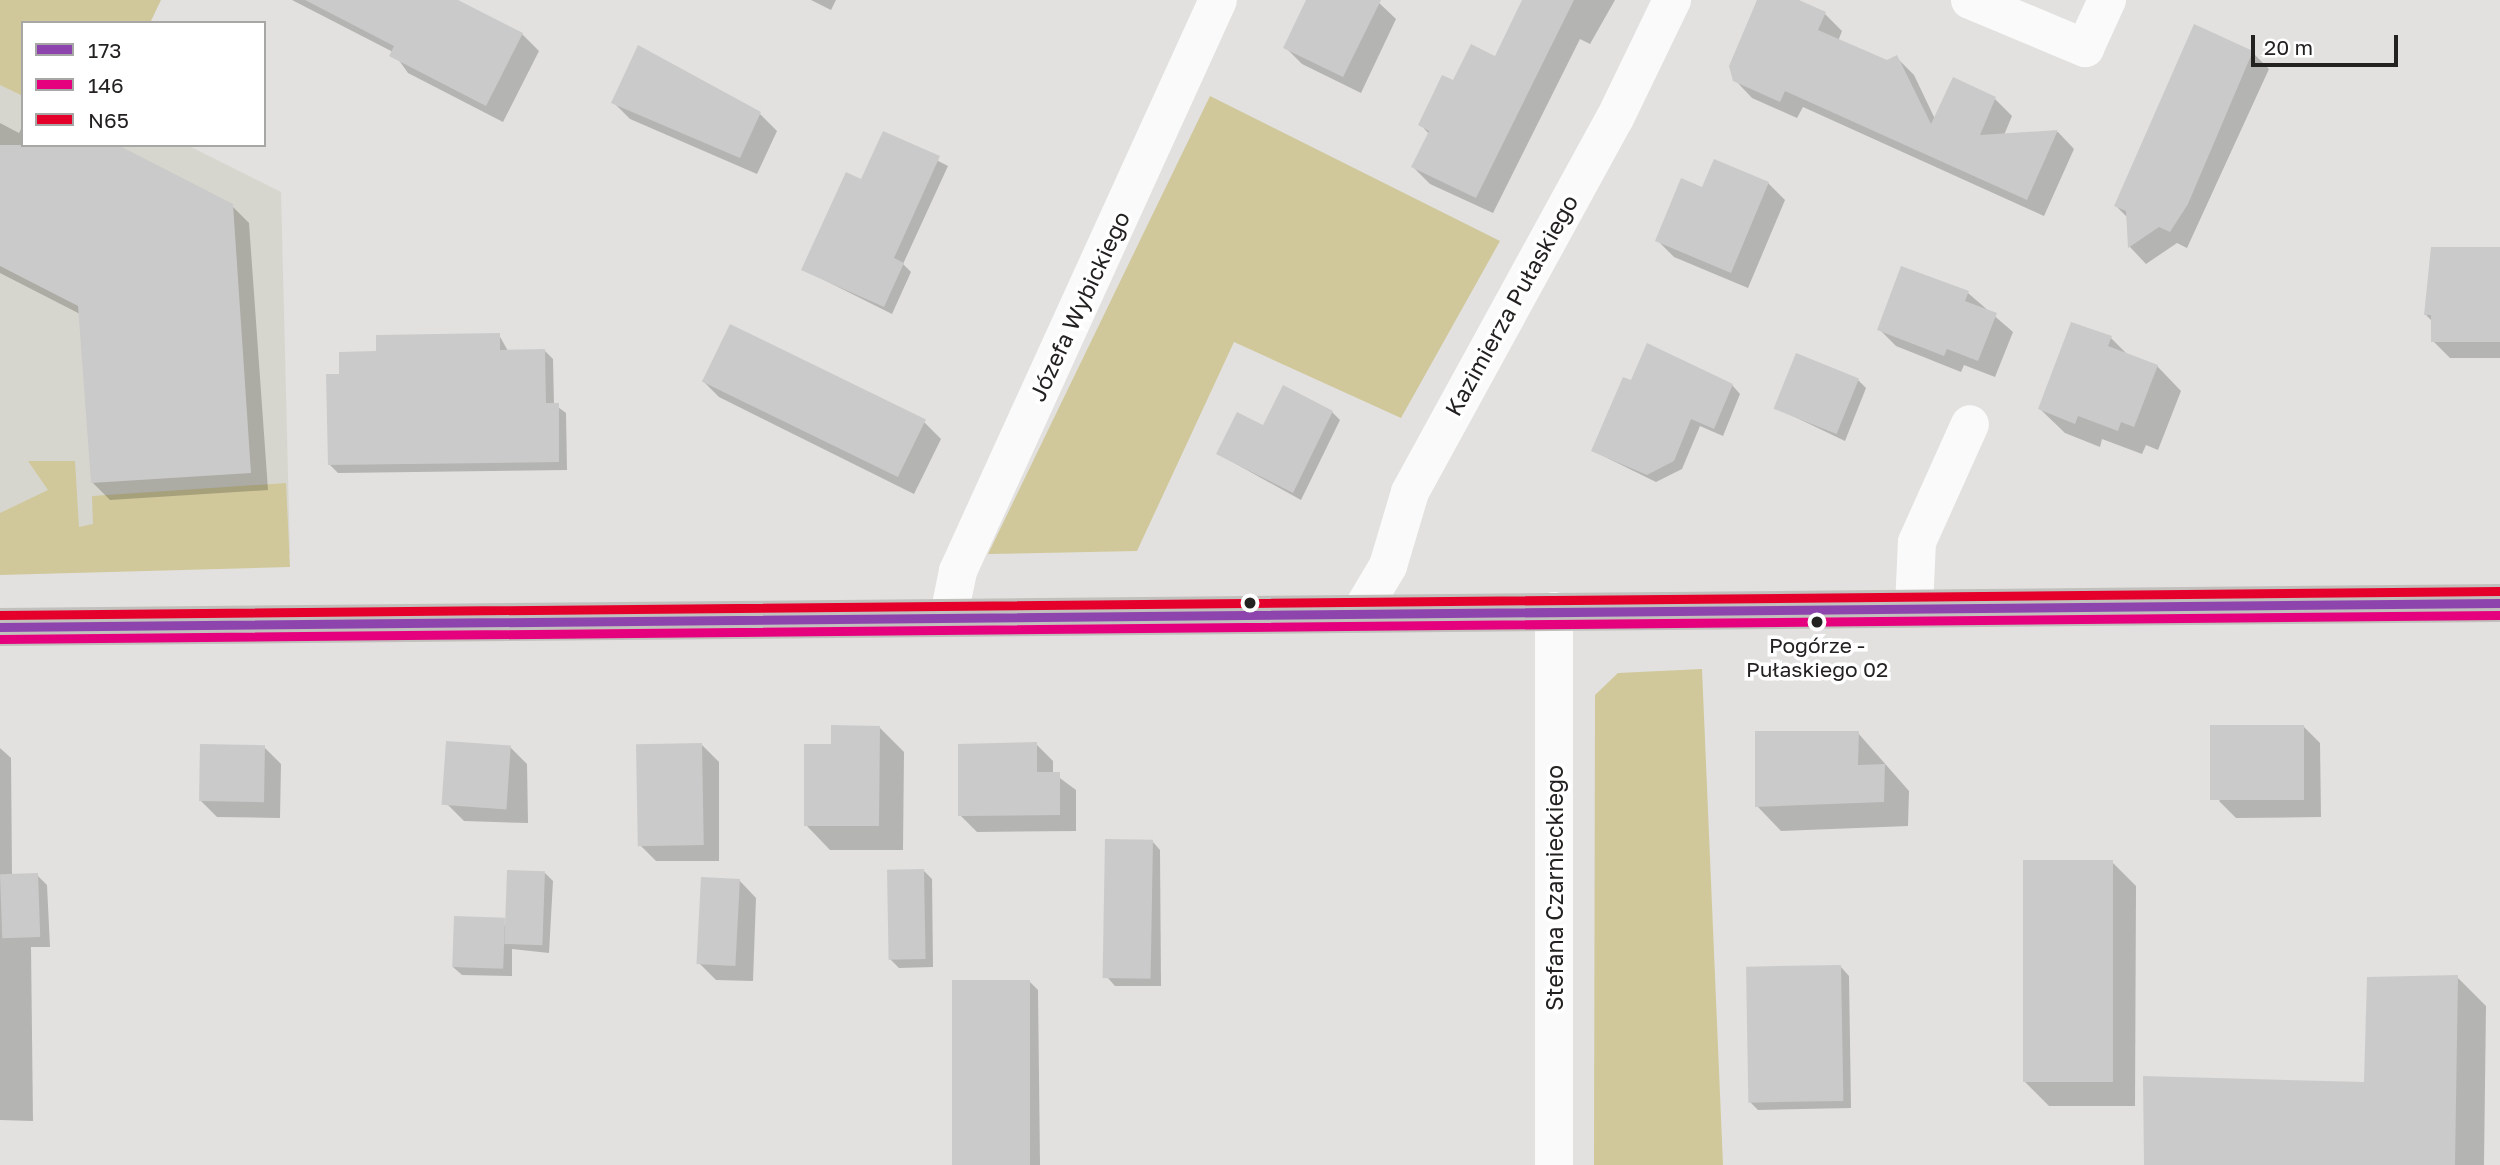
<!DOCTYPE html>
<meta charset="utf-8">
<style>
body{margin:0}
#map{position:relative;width:2500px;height:1165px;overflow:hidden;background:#e2e1df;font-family:"Golos Text",sans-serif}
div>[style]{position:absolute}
.built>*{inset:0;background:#d7d6ce}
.green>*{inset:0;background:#d0c89a}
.shadow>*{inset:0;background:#0003}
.building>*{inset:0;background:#cbcaca;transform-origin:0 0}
.street>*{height:38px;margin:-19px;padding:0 19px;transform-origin:19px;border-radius:19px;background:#fbfafa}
.secondary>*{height:38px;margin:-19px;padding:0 19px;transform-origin:19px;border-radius:19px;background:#c1c0bd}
.bus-1>*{height:9px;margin:-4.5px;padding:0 4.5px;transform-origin:4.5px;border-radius:4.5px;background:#8e44ad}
.bus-2>*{height:9px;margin:-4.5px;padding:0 4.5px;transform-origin:4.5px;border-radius:4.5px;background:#e5007d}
.bus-3>*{height:9px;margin:-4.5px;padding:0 4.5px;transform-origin:4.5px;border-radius:4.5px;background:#e4002b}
.dots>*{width:19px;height:19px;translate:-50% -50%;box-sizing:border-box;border:4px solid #fff;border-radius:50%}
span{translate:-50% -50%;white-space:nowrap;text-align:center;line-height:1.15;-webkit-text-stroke:7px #fff;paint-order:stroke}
.bus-label{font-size:21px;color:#232221}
.street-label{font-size:23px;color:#232221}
.legend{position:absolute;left:21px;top:21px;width:245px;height:126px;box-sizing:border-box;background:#fff;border:2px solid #a7a7a6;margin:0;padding:9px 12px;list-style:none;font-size:21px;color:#232221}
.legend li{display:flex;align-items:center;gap:14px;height:35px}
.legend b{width:35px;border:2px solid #a7a7a6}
.scale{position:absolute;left:2251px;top:35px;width:147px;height:32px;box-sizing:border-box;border:4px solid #232221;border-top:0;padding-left:9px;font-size:21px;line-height:24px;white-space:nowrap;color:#232221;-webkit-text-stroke:5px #fff;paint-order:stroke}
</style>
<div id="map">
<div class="built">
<div style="clip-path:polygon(0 53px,23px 64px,23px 145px,187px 145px,281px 192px,290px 554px,0 561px)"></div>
</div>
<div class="green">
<div style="clip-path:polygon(0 0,161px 0,150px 23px,23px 23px,23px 96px,0 85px)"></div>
<div style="clip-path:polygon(1210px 96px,1500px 241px,1401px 418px,1234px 342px,1137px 551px,988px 554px)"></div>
<div style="clip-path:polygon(28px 461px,75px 461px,79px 527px,93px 524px,92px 496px,286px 483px,290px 567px,0 575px,0 513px,48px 490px)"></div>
<div style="clip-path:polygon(1702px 669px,1723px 1165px,1594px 1165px,1595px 695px,1618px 673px)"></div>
</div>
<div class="shadow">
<div style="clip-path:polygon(292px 0,454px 0,522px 34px,539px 51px,503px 122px,408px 73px,393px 52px)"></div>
<div style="clip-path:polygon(811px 0,836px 0,831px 10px)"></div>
<div style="clip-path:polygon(1308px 0,1376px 0,1396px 19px,1361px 93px,1302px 64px,1285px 47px)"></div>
<div style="clip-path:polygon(1524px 0,1615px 0,1590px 44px,1580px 39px,1493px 213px,1430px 184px,1413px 167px,1429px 134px,1420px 124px,1454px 83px,1496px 58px)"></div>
<div style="clip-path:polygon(1763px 0,1795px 0,1825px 14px,1842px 31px,1838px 41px,1887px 61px,1897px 58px,1914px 75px,1935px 119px,1995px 99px,2012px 116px,2004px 135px,2058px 132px,2074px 149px,2044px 216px,1803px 107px,1797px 118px,1752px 98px,1735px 80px)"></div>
<div style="clip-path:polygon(2252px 52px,2269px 69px,2187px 248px,2177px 243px,2146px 264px,2130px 247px,2128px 218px,2116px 206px)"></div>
<div style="clip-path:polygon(613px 102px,760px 114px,777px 131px,757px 174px,630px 119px)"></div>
<div style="clip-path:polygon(0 123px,19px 133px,23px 125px,23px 145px,232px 206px,249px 223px,268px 490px,110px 500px,93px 483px,80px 314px,0 273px)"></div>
<div style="clip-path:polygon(884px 133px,948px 166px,903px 264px,911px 272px,892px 314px,804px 270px,862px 181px)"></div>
<div style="clip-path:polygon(1768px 183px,1785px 200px,1748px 288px,1674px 257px,1657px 240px,1703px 189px)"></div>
<div style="clip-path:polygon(2500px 248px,2500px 358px,2450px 358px,2433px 341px,2433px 322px,2426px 315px)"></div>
<div style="clip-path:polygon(1968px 293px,2013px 332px,1995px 377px,1964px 365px,1961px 372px,1896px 346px,1879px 329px)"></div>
<div style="clip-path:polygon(499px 335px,508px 351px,545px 351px,553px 359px,554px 404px,566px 413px,567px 470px,338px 473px,330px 465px,341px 376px,378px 353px)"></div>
<div style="clip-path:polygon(2111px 338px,2128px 355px,2157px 366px,2181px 391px,2158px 450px,2146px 445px,2142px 454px,2102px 439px,2100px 447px,2065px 433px,2040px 409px)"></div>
<div style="clip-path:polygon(702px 380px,924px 422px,941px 439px,914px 494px,719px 397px)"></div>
<div style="clip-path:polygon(1858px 380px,1866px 388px,1845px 441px,1776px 408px)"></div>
<div style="clip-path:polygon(1632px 382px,1732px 385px,1740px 394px,1723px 436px,1700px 426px,1682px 469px,1656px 482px,1593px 451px)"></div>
<div style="clip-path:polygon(1332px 412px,1340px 420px,1301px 500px,1218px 454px,1264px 427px)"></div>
<div style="clip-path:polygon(2303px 726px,2320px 743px,2321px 817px,2236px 818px,2219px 801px)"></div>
<div style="clip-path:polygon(879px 727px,904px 752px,903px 850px,830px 850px,806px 825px)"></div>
<div style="clip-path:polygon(1858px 733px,1909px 791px,1908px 826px,1781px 831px,1757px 806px)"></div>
<div style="clip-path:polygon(1036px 744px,1053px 761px,1053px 773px,1076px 790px,1076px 831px,977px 832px,960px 815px)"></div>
<div style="clip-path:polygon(702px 745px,719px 762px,719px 861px,656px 861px,639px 844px)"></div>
<div style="clip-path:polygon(264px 747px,281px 764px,280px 818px,217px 817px,200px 800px)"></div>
<div style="clip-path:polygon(510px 747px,527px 764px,528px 823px,464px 821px,447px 804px)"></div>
<div style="clip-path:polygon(0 748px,11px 758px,12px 875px,37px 875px,47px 885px,50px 947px,31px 947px,33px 1121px,0 1120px)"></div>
<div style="clip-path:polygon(1152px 841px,1160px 850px,1161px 986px,1115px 986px,1107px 977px)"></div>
<div style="clip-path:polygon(2112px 862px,2136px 886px,2135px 1106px,2049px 1106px,2024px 1081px)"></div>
<div style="clip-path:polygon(924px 871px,932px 879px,933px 967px,899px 968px,890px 959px)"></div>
<div style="clip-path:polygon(545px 873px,553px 881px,549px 953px,512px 949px,512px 976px,462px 975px,453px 967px,507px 923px)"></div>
<div style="clip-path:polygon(739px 880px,756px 898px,753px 981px,716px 980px,699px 963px)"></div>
<div style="clip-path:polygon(1841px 967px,1849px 976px,1851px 1108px,1758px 1110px,1750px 1102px)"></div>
<div style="clip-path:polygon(2457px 977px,2486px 1006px,2484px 1165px,2144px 1165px,2145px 1078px,2366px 1083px)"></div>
<div style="clip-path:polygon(1029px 981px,1038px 990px,1040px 1165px,956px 1165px)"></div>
</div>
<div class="building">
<div style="clip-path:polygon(305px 0,458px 0,523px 33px,486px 106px,389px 56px,394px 46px)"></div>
<div style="clip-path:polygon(1306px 0,1381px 0,1343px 77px,1283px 48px)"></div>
<div style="clip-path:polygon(1522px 0,1574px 0,1476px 198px,1411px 167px,1429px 131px,1418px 125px,1442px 75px,1453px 80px,1471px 44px,1495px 56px)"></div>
<div style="clip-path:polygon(1757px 0,1799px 0,1826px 12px,1818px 30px,1887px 60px,1897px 55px,1931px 124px,1953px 77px,1996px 97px,1980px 135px,2058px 130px,2027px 200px,1785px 91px,1780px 102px,1733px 81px,1729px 66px)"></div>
<div style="clip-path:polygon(2194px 24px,2253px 51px,2188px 204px,2170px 232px,2159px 227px,2128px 248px,2126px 211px,2114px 206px)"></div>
<div style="clip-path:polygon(638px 45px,761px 112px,740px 158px,611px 103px)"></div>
<div style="clip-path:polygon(883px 131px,940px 156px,894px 258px,904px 263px,884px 307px,801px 270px,846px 172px,861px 179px)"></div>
<div style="clip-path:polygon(0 145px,118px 145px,233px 204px,251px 473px,91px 483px,78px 306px,0 266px)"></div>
<div style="clip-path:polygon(1714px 159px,1769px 182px,1731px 273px,1655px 241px,1681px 178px,1702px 187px)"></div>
<div style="clip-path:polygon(2431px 247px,2500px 247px,2500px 342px,2431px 342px,2431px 315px,2424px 315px)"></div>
<div style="clip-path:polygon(1901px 266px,1969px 291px,1965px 301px,1997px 313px,1978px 361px,1947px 349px,1944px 356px,1877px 330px)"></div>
<div style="clip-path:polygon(2071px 322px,2112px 336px,2108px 346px,2158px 365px,2134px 427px,2121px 422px,2118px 431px,2078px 416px,2075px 424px,2038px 409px)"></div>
<div style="left:730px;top:324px;width:218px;height:64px;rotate:26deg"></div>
<div style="clip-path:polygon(500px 333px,500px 350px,545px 349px,546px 403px,559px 403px,559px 462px,328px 465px,326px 374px,339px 374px,339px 352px,376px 351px,376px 335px)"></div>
<div style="clip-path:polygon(1647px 343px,1733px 384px,1714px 429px,1691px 419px,1674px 461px,1647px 475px,1591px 451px,1623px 377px,1631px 380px)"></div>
<div style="left:1796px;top:353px;width:68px;height:60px;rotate:22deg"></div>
<div style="clip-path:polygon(1283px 385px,1333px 411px,1293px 493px,1216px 454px,1237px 412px,1263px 425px)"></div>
<div style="clip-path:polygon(831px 725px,880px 726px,879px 826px,804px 826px,804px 744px,831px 744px)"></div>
<div style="left:2304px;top:725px;width:75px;height:94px;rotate:90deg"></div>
<div style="clip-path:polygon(1755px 731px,1859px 731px,1858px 765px,1885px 764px,1884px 802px,1755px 807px)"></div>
<div style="left:446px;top:741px;width:65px;height:64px;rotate:4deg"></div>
<div style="clip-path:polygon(1037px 742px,1037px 772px,1060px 772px,1060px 815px,958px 816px,958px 744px)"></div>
<div style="left:702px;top:743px;width:102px;height:66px;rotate:89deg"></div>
<div style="left:200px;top:744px;width:65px;height:57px;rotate:1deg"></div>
<div style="left:1105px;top:839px;width:48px;height:139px;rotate:1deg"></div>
<div style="left:2023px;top:860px;width:90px;height:222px"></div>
<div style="left:924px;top:869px;width:90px;height:37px;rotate:89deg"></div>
<div style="left:507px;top:870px;width:38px;height:74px;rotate:2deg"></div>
<div style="left:38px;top:873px;width:64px;height:38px;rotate:88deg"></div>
<div style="left:701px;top:877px;width:39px;height:87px;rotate:3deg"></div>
<div style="left:454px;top:916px;width:51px;height:51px;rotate:2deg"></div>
<div style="left:1841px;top:965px;width:136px;height:95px;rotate:89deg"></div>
<div style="clip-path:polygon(2458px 975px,2455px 1165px,2144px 1165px,2143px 1076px,2364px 1082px,2367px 977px)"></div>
<div style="left:952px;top:980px;width:78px;height:185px"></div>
</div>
<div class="street">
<div style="left:1970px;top:0;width:125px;rotate:22.7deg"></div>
<div style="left:2085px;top:48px;width:53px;rotate:-65.4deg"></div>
<div style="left:1914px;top:607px;width:65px;rotate:-87.4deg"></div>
<div style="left:1917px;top:542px;width:129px;rotate:-65.8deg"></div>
<div style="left:1360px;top:613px;width:55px;rotate:-59.2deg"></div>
<div style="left:1388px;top:566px;width:77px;rotate:-73.4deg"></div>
<div style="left:1410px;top:492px;width:426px;rotate:-61.3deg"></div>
<div style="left:1615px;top:118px;width:131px;rotate:-64.2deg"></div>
<div style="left:949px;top:615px;width:45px;rotate:-78.4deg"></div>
<div style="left:958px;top:571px;width:627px;rotate:-65.52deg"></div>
<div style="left:1554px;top:1165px;width:554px;rotate:-90deg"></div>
</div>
<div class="secondary">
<div style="left:0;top:627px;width:2500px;rotate:-0.55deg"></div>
</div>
<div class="bus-1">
<div style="left:0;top:627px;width:2500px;rotate:-0.55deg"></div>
</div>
<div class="bus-2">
<div style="left:0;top:639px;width:2500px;rotate:-0.55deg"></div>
</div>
<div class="bus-3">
<div style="left:0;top:615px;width:2500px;rotate:-0.55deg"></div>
</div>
<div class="dots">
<div style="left:1250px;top:603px;background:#232221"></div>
<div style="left:1817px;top:622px;background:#232221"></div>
</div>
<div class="bus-label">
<span style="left:1817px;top:657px">Pogórze -<br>Pułaskiego 02</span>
</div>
<div class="street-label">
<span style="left:1511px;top:305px;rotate:-61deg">Kazimierza Pułaskiego</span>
<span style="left:1079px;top:306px;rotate:-65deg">Józefa Wybickiego</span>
<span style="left:1554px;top:888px;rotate:-90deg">Stefana Czarnieckiego</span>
</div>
<ul class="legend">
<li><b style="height:9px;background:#8e44ad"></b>173</li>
<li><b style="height:9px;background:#e5007d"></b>146</li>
<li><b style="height:9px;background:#e4002b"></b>N65</li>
</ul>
<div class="scale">20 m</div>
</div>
